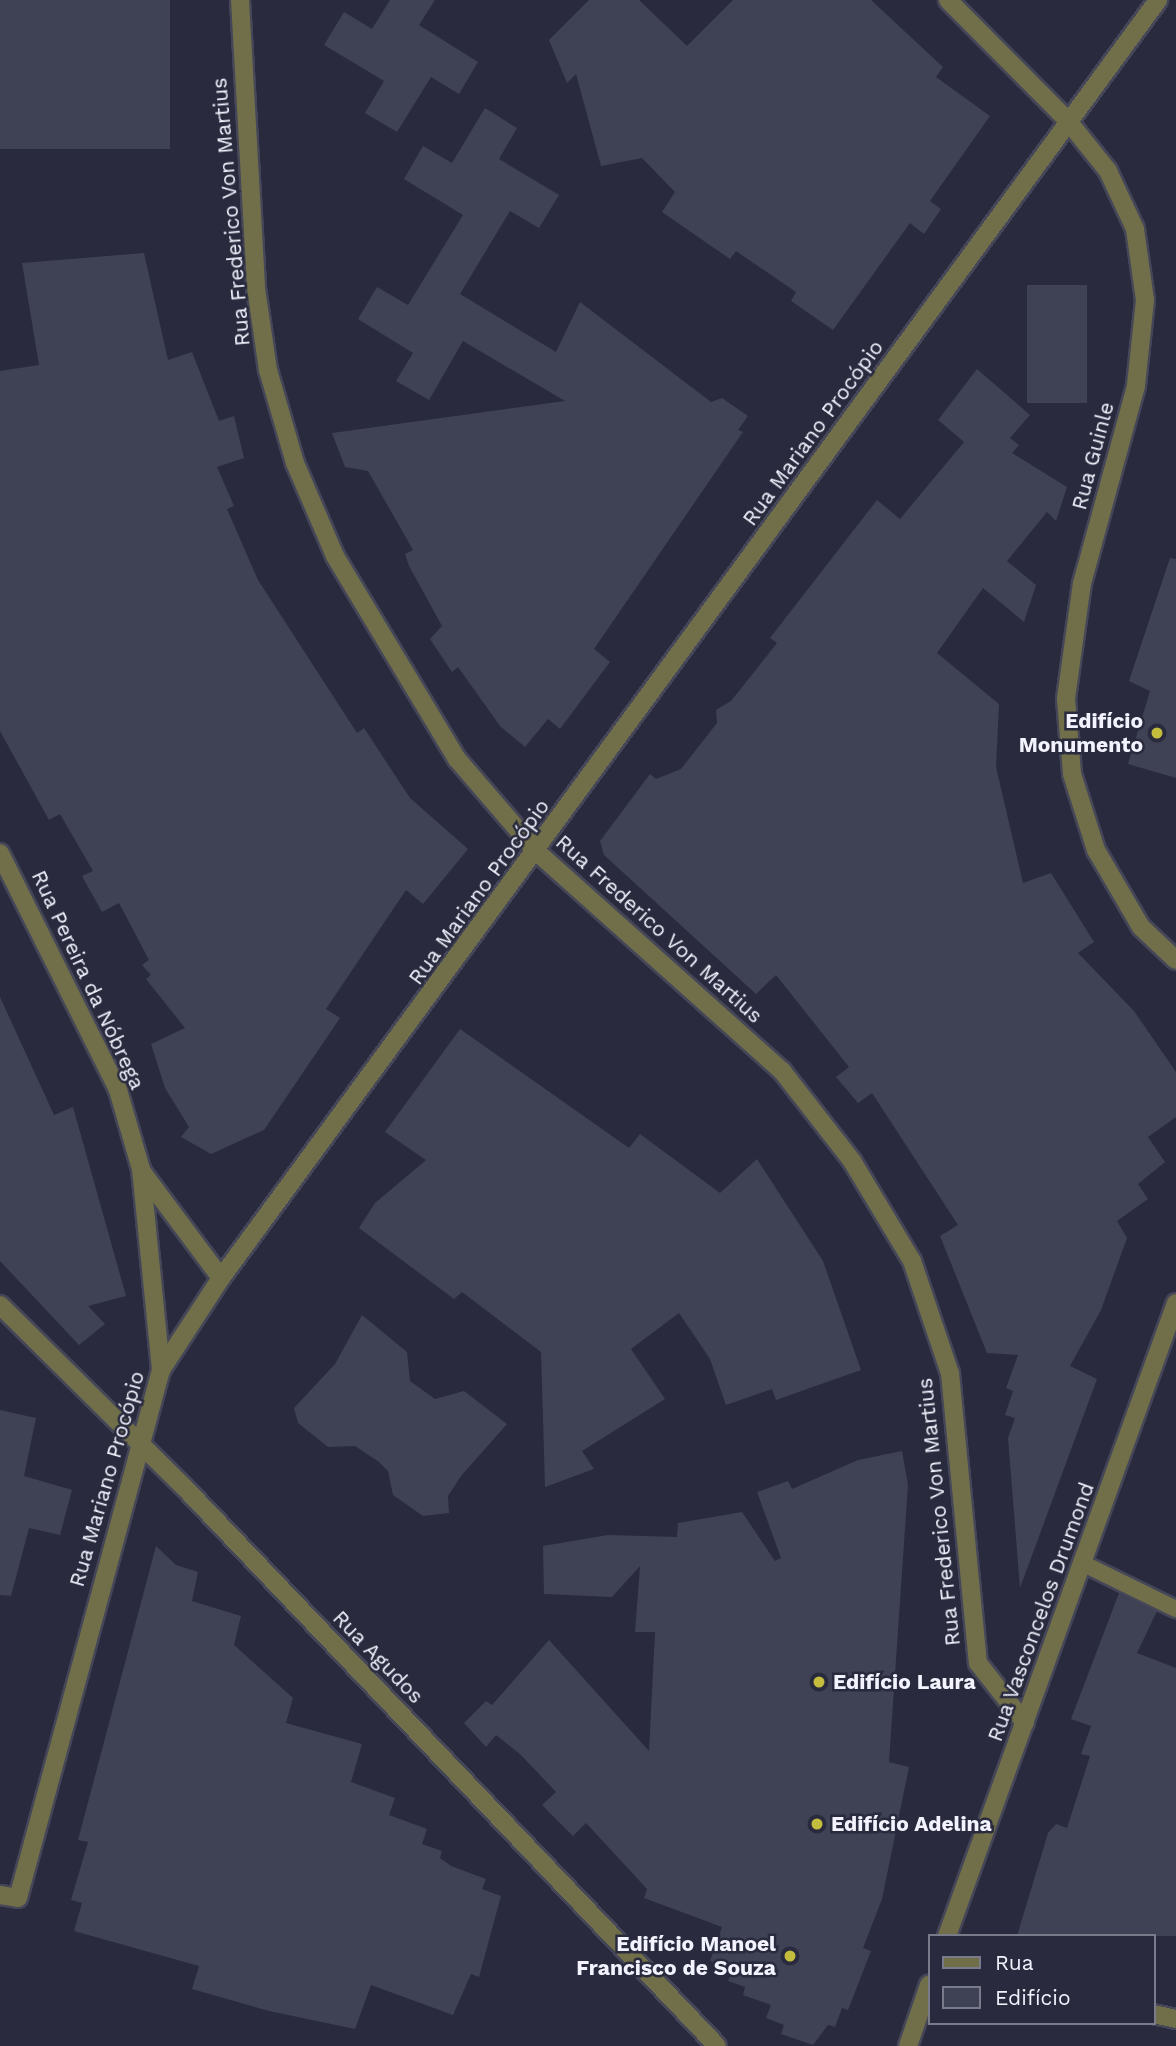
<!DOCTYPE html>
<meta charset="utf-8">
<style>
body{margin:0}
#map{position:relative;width:1176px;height:2046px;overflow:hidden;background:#292a3d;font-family:"Work Sans",sans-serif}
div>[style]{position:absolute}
.building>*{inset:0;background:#3f4155;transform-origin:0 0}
.roads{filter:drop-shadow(2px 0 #454658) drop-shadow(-2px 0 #454658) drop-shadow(0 2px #454658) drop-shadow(0 -2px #454658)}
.lane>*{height:16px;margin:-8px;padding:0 8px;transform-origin:8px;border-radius:8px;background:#706f49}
.street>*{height:18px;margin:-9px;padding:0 9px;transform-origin:9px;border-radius:9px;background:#706f49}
.dots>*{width:19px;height:19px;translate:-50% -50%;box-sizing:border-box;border:4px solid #292a3d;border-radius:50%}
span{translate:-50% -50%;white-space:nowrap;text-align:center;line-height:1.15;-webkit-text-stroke:5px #292a3d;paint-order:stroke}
.street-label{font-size:21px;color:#f2f3fe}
.poi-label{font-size:21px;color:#f2f3fe;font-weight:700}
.right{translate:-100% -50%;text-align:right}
.left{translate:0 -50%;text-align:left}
.legend{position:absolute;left:928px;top:1934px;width:228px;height:91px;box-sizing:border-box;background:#292a3d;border:2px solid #797a8a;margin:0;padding:9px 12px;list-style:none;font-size:21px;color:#f2f3fe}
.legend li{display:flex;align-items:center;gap:14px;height:35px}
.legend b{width:35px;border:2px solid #797a8a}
</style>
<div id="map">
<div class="building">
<div style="left:0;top:0;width:170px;height:149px"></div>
<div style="clip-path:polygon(390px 0,435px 0,419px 25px,478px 62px,459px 94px,431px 77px,397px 132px,365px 113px,384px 81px,324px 45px,344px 12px,372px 29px)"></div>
<div style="clip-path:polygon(589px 0,639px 0,687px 46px,733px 0,871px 0,943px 67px,936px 77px,990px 116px,930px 201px,941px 209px,924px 234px,910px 223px,833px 330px,791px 301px,796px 292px,736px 251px,730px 259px,662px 212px,675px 192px,642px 158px,601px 166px,576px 74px,567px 83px,549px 40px)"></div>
<div style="clip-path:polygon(485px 108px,517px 128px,499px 159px,559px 195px,539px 228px,510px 211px,460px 294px,556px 352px,580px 302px,711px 402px,722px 398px,748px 416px,738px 430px,743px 432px,594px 649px,610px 662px,560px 729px,548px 719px,525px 747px,500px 726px,458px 667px,452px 672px,430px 639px,442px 626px,409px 566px,405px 554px,413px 550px,368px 471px,345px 467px,332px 433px,565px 401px,463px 341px,429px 400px,396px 381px,413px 353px,358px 319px,377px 287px,408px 305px,463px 215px,404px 179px,423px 146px,452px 163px)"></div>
<div style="clip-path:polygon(144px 253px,168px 360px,192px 352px,219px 421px,234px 416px,244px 458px,217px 467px,234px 506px,227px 509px,258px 580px,357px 733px,364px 728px,410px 798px,468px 849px,423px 904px,406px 890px,326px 1009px,340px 1018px,264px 1130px,211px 1154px,181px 1137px,189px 1127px,165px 1088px,151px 1044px,185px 1028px,146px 979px,151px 975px,142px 965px,149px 960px,119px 903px,102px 912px,82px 876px,93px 871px,60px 814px,49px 820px,0 731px,0 371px,39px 365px,22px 263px)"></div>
<div style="left:1027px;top:285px;width:60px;height:118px"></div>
<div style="clip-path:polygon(977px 369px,1030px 415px,1010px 438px,1019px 445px,1012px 453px,1067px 487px,1056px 521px,1047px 512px,1007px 561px,1036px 585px,1024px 622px,983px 588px,937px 653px,999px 704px,996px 767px,1023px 883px,1051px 873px,1094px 942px,1078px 953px,1134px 1011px,1176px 1072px,1176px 1117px,1148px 1137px,1165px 1162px,1138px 1184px,1148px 1199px,1117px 1221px,1127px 1238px,1101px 1310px,1070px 1366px,1097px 1379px,1020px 1588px,1008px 1438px,1015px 1418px,1005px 1415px,1013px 1391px,1006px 1388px,1018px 1355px,987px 1353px,940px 1236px,958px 1225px,872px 1093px,858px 1103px,836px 1077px,849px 1067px,776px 975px,756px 994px,604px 855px,600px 841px,650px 774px,656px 779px,681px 769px,717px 723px,716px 710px,731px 701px,777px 643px,770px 638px,877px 500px,900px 519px,964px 442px,938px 420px)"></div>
<div style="clip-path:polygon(1170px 558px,1176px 559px,1176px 778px,1128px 764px,1150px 691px,1129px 681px)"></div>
<div style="clip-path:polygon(0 997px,54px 1115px,73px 1107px,126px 1296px,88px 1306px,105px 1324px,79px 1345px,0 1261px)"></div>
<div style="clip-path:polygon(460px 1029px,629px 1148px,640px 1134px,720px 1193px,757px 1159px,823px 1261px,861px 1370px,776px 1400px,772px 1389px,726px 1405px,710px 1359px,679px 1313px,631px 1349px,665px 1399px,582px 1451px,594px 1469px,545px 1487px,541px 1352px,462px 1292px,454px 1299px,359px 1228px,375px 1203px,426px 1160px,385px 1132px)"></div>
<div style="clip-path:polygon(362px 1315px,407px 1352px,410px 1381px,435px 1399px,464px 1391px,507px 1424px,461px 1476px,448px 1496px,449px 1513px,423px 1516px,393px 1495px,388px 1471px,379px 1462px,355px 1446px,328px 1447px,298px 1423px,294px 1408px,335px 1364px)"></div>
<div style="clip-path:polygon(0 1410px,36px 1418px,24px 1476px,72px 1490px,60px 1535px,29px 1528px,11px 1596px,0 1595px)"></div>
<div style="clip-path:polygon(902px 1451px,908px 1485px,889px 1762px,909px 1767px,882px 1899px,863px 1948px,871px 1951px,848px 2010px,842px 2008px,835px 2027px,828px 2025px,813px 2045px,781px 2034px,784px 2025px,766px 2018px,771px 2005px,743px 1995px,745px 1987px,728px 1981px,733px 1970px,710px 1961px,722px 1927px,644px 1898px,647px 1889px,586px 1823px,573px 1836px,542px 1805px,556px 1792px,521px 1755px,496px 1735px,486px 1747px,464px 1723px,486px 1701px,492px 1705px,549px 1640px,649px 1751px,655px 1632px,635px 1632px,640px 1566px,612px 1597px,544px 1594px,543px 1546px,608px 1535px,677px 1537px,678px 1523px,742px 1512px,775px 1561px,781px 1558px,757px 1492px,788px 1481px,792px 1489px,858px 1460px)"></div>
<div style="clip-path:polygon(156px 1546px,176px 1565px,198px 1572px,192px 1601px,241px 1616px,234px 1645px,293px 1698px,286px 1723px,362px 1744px,351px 1782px,395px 1798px,389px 1815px,427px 1829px,422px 1844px,442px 1851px,440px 1858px,451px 1866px,486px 1879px,482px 1889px,501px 1896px,479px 1977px,471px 1974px,453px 2015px,371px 1985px,355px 2029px,269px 2011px,192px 1989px,199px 1966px,74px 1931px,82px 1903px,71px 1900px,88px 1842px,78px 1840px)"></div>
<div style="clip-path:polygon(1119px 1593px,1157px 1611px,1137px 1653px,1176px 1668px,1176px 1936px,1017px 1936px,1048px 1833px,1056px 1824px,1067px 1828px,1090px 1756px,1081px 1754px,1091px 1726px,1071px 1719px)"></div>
</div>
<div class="roads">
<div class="lane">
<div style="left:1082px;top:1563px;width:105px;rotate:26.1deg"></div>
</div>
<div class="street">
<div style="left:240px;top:0;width:288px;rotate:86.8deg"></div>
<div style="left:256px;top:288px;width:83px;rotate:81.7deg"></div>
<div style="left:268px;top:370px;width:97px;rotate:73.8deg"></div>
<div style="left:295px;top:463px;width:101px;rotate:66.7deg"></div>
<div style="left:335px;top:556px;width:237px;rotate:59deg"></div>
<div style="left:457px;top:759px;width:123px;rotate:49.3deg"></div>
<div style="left:537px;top:852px;width:329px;rotate:41.8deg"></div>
<div style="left:782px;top:1071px;width:114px;rotate:52.1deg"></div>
<div style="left:852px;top:1161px;width:117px;rotate:59deg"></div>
<div style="left:912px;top:1261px;width:118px;rotate:71.3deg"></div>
<div style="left:950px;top:1373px;width:291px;rotate:84.5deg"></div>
<div style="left:978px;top:1663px;width:76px;rotate:51.9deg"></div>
<div style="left:948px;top:0;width:170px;rotate:45.2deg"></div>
<div style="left:1068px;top:121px;width:64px;rotate:51.3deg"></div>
<div style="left:1108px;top:171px;width:64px;rotate:65deg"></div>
<div style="left:1135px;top:229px;width:72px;rotate:82deg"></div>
<div style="left:1145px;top:300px;width:86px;rotate:96deg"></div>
<div style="left:1136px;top:386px;width:204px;rotate:105.3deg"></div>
<div style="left:1082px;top:583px;width:117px;rotate:97.9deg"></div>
<div style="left:1066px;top:699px;width:75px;rotate:85.4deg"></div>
<div style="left:1072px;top:774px;width:80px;rotate:72.5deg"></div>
<div style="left:1096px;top:850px;width:89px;rotate:59.7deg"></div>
<div style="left:1141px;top:927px;width:48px;rotate:43.3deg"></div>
<div style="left:0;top:853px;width:265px;rotate:63.5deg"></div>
<div style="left:118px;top:1090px;width:82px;rotate:73.8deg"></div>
<div style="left:141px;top:1169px;width:202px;rotate:84.3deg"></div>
<div style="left:142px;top:1172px;width:132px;rotate:53.3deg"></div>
<div style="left:0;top:1305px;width:259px;rotate:44.7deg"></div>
<div style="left:184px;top:1487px;width:772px;rotate:46.36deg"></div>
<div style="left:0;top:1895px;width:18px;rotate:9deg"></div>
<div style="left:18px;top:1898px;width:547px;rotate:-74.85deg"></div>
<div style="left:161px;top:1370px;width:110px;rotate:-56.9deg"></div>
<div style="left:221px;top:1278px;width:1585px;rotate:-53.75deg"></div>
<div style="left:947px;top:1936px;width:673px;rotate:-70.11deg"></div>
<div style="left:1153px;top:2014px;width:24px;rotate:12deg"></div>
<div style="left:908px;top:2046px;width:65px;rotate:-71deg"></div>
</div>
</div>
<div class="dots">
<div style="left:1157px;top:733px;background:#c4bc3d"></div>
<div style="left:819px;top:1682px;background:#c4bc3d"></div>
<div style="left:817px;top:1824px;background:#c4bc3d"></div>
<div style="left:790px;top:1956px;background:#c4bc3d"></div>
</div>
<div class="street-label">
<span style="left:231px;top:212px;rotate:-95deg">Rua Frederico Von Martius</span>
<span style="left:813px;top:433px;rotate:-54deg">Rua Mariano Procópio</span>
<span style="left:1093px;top:456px;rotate:-75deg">Rua Guinle</span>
<span style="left:479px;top:892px;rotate:-54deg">Rua Mariano Procópio</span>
<span style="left:659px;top:929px;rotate:42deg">Rua Frederico Von Martius</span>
<span style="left:88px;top:980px;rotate:65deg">Rua Pereira da Nóbrega</span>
<span style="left:107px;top:1479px;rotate:-74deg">Rua Mariano Procópio</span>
<span style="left:939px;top:1512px;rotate:-96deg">Rua Frederico Von Martius</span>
<span style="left:1041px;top:1612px;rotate:-70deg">Rua Vasconcelos Drumond</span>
<span style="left:378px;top:1657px;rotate:46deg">Rua Agudos</span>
</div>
<div class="poi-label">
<span class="right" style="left:1143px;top:733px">Edifício<br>Monumento</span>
<span class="left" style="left:833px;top:1682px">Edifício Laura</span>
<span class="left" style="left:831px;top:1824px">Edifício Adelina</span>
<span class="right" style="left:776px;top:1956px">Edifício Manoel<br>Francisco de Souza</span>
</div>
<ul class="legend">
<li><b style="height:9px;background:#706f49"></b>Rua</li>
<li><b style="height:19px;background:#3f4155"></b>Edifício</li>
</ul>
</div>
